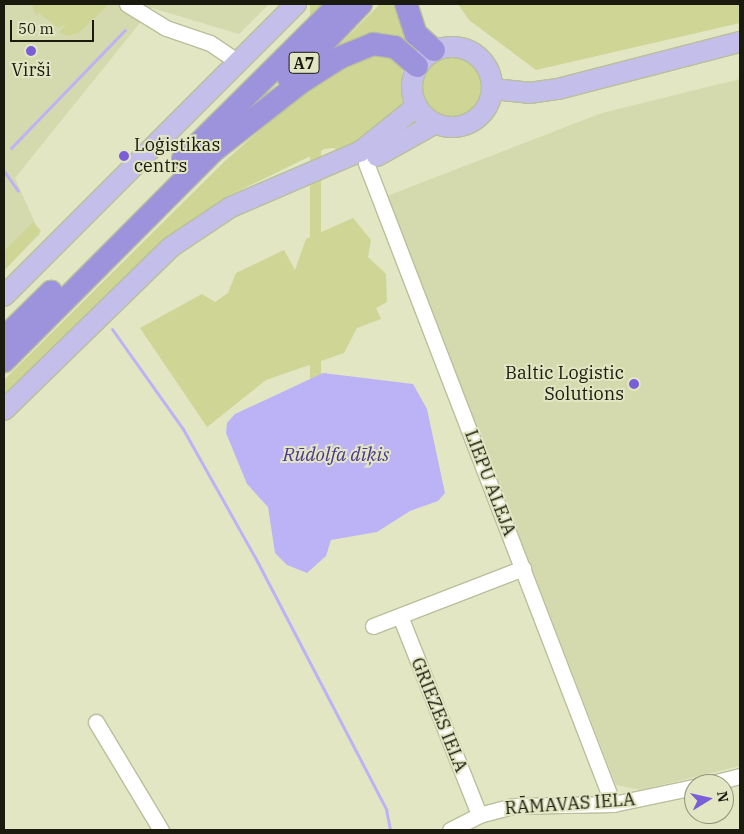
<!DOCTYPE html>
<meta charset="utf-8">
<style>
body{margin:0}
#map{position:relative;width:744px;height:834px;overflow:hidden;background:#e2e6c2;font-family:"IBM Plex Serif",serif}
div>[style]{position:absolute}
.built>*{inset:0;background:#d5daae}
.green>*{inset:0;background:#cfd595;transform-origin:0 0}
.round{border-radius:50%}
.water>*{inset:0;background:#bcb3f7}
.stream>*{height:3px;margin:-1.5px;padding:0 1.5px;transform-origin:1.5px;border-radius:1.5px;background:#bcb3f7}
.roads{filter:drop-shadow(1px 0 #babf9b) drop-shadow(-1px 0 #babf9b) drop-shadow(0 1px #babf9b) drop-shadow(0 -1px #babf9b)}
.minor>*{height:15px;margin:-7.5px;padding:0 7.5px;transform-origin:7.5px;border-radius:7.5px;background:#fff}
.major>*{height:20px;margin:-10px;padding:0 10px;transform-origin:10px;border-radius:10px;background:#c4beea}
.major>.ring{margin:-10px;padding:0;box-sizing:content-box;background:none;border:20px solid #c4beea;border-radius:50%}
.highway>*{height:22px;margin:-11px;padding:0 11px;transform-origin:11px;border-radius:11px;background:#9d93dc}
.dots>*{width:14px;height:14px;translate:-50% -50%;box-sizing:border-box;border:2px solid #e2e6c2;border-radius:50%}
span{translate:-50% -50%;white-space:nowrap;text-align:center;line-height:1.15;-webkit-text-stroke:4px #e2e6c2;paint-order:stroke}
.shield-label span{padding:1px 4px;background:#e2e6c2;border:1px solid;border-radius:4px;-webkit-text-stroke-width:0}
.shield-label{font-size:16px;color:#1a1b0e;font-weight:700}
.poi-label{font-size:18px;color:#1a1b0e}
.left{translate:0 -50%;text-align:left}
.right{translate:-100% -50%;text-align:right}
.street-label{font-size:18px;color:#1a1b0e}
.water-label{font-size:19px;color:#4e3695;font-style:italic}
.frame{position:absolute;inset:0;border:5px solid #1a1b0e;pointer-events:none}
.north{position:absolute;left:684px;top:774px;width:50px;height:50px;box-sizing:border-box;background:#e2e6c2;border:1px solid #92957a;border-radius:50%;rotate:81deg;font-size:14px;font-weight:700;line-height:20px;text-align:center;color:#1a1b0e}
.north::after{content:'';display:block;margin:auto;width:18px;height:22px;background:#7a5ed8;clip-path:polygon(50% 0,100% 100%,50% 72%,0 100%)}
.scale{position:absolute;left:10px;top:20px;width:84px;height:22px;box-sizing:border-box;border:2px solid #1a1b0e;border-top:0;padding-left:6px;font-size:15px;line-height:18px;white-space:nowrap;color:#1a1b0e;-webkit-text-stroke:4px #e2e6c2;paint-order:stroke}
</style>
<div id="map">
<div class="built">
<div style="clip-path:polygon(4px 4px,269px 4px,239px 34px,152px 8px,15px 178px,40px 234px,4px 270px)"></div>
<div style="clip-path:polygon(740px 79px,740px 766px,641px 790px,616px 785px,387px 196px,602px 113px)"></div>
</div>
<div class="green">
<div style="clip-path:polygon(32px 4px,109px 4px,80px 32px,69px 36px,59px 33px,66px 24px,58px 28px,39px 13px,36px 16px)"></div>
<div style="left:310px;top:4px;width:11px;height:433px"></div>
<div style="clip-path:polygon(380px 4px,400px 4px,412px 45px,318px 66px)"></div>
<div style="clip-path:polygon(458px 4px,740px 4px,740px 23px,536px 70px,469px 20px)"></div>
<div class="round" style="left:421px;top:54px;width:64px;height:64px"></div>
<div style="clip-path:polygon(370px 54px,387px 54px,402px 67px,403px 106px,342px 154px,334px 148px,325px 149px,230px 195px,4px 400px,4px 380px,225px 161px,285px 108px,326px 77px)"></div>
<div style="clip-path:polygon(353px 218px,371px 240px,368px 257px,386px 274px,387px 302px,376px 308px,381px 319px,357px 328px,344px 353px,266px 380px,207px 427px,140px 328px,202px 294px,215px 302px,228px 293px,236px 273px,284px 250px,295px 270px,306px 239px)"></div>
<div style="clip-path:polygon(33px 222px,41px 231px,4px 271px,4px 251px)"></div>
</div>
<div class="water">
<div style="clip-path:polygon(323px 373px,413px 384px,427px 409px,445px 493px,438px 501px,410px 511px,377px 532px,331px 540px,326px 556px,307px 573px,287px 565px,275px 553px,268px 507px,247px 484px,226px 433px,227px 423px,235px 414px)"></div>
</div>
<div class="stream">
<div style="left:11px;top:148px;width:164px;rotate:-46deg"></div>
<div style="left:4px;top:171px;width:24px;rotate:55deg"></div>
<div style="left:112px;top:329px;width:123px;rotate:54.6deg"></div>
<div style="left:183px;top:429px;width:151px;rotate:60.7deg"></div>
<div style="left:257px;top:561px;width:280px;rotate:62.5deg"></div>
<div style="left:386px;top:809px;width:21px;rotate:79deg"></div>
</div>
<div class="roads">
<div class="minor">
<div style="left:127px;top:4px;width:46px;rotate:31.6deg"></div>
<div style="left:166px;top:28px;width:46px;rotate:18.8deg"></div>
<div style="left:210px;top:43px;width:34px;rotate:34deg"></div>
<div style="left:366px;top:163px;width:687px;rotate:68.93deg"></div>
<div style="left:400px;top:616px;width:214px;rotate:68.3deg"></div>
<div style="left:373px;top:626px;width:161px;rotate:-21.1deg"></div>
<div style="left:96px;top:722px;width:126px;rotate:59deg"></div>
<div style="left:708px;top:784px;width:33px;rotate:-14deg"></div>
<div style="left:450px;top:830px;width:33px;rotate:-27deg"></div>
<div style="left:479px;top:815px;width:35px;rotate:-15deg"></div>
<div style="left:513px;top:806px;width:100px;rotate:-1.1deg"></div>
<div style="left:613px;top:804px;width:83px;rotate:-11.9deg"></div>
</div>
<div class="major">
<div class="ring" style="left:412px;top:47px;width:60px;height:60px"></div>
<div style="left:493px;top:89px;width:36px;rotate:6deg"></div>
<div style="left:529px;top:93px;width:29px;rotate:-8deg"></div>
<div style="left:558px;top:89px;width:188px;rotate:-14.5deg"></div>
<div style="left:377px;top:156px;width:65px;rotate:-29.3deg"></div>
<div style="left:4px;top:296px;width:413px;rotate:-45deg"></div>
<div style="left:4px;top:410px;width:233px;rotate:-44.3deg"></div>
<div style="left:171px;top:247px;width:72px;rotate:-33.7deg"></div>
<div style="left:231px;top:207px;width:142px;rotate:-23.3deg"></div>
<div style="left:361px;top:151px;width:72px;rotate:-38.8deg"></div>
</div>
<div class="highway">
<div style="left:406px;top:4px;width:32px;rotate:72deg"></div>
<div style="left:416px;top:34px;width:24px;rotate:42deg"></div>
<div style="left:289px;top:79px;width:104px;rotate:-46.2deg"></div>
<div style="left:183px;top:159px;width:220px;rotate:-44.8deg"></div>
<div style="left:4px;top:338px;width:66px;rotate:-44.4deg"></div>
<div style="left:4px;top:361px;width:296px;rotate:-45.1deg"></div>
<div style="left:213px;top:151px;width:110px;rotate:-38deg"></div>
<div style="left:300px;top:83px;width:49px;rotate:-32.4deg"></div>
<div style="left:341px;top:57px;width:35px;rotate:-22deg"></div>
<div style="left:373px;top:44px;width:22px;rotate:8deg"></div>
<div style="left:395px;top:47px;width:29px;rotate:41deg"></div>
</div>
</div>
<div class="dots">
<div style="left:31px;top:51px;background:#7a5ed8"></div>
<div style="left:124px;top:156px;background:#7a5ed8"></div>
<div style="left:634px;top:384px;background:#7a5ed8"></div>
</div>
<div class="shield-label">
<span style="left:304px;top:63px">A7</span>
</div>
<div class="poi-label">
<span style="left:31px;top:70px">Virši</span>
<span class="left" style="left:134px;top:156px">Loģistikas<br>centrs</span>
<span class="right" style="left:624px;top:384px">Baltic Logistic<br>Solutions</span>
</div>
<div class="street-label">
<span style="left:490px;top:483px;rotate:69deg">LIEPU ALEJA</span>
<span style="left:439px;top:715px;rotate:68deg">GRIEZES IELA</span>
<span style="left:570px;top:804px;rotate:-4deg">RĀMAVAS IELA</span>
</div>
<div class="water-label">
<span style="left:336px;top:455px">Rūdolfa dīķis</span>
</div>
<div class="frame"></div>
<div class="north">N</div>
<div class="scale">50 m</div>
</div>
